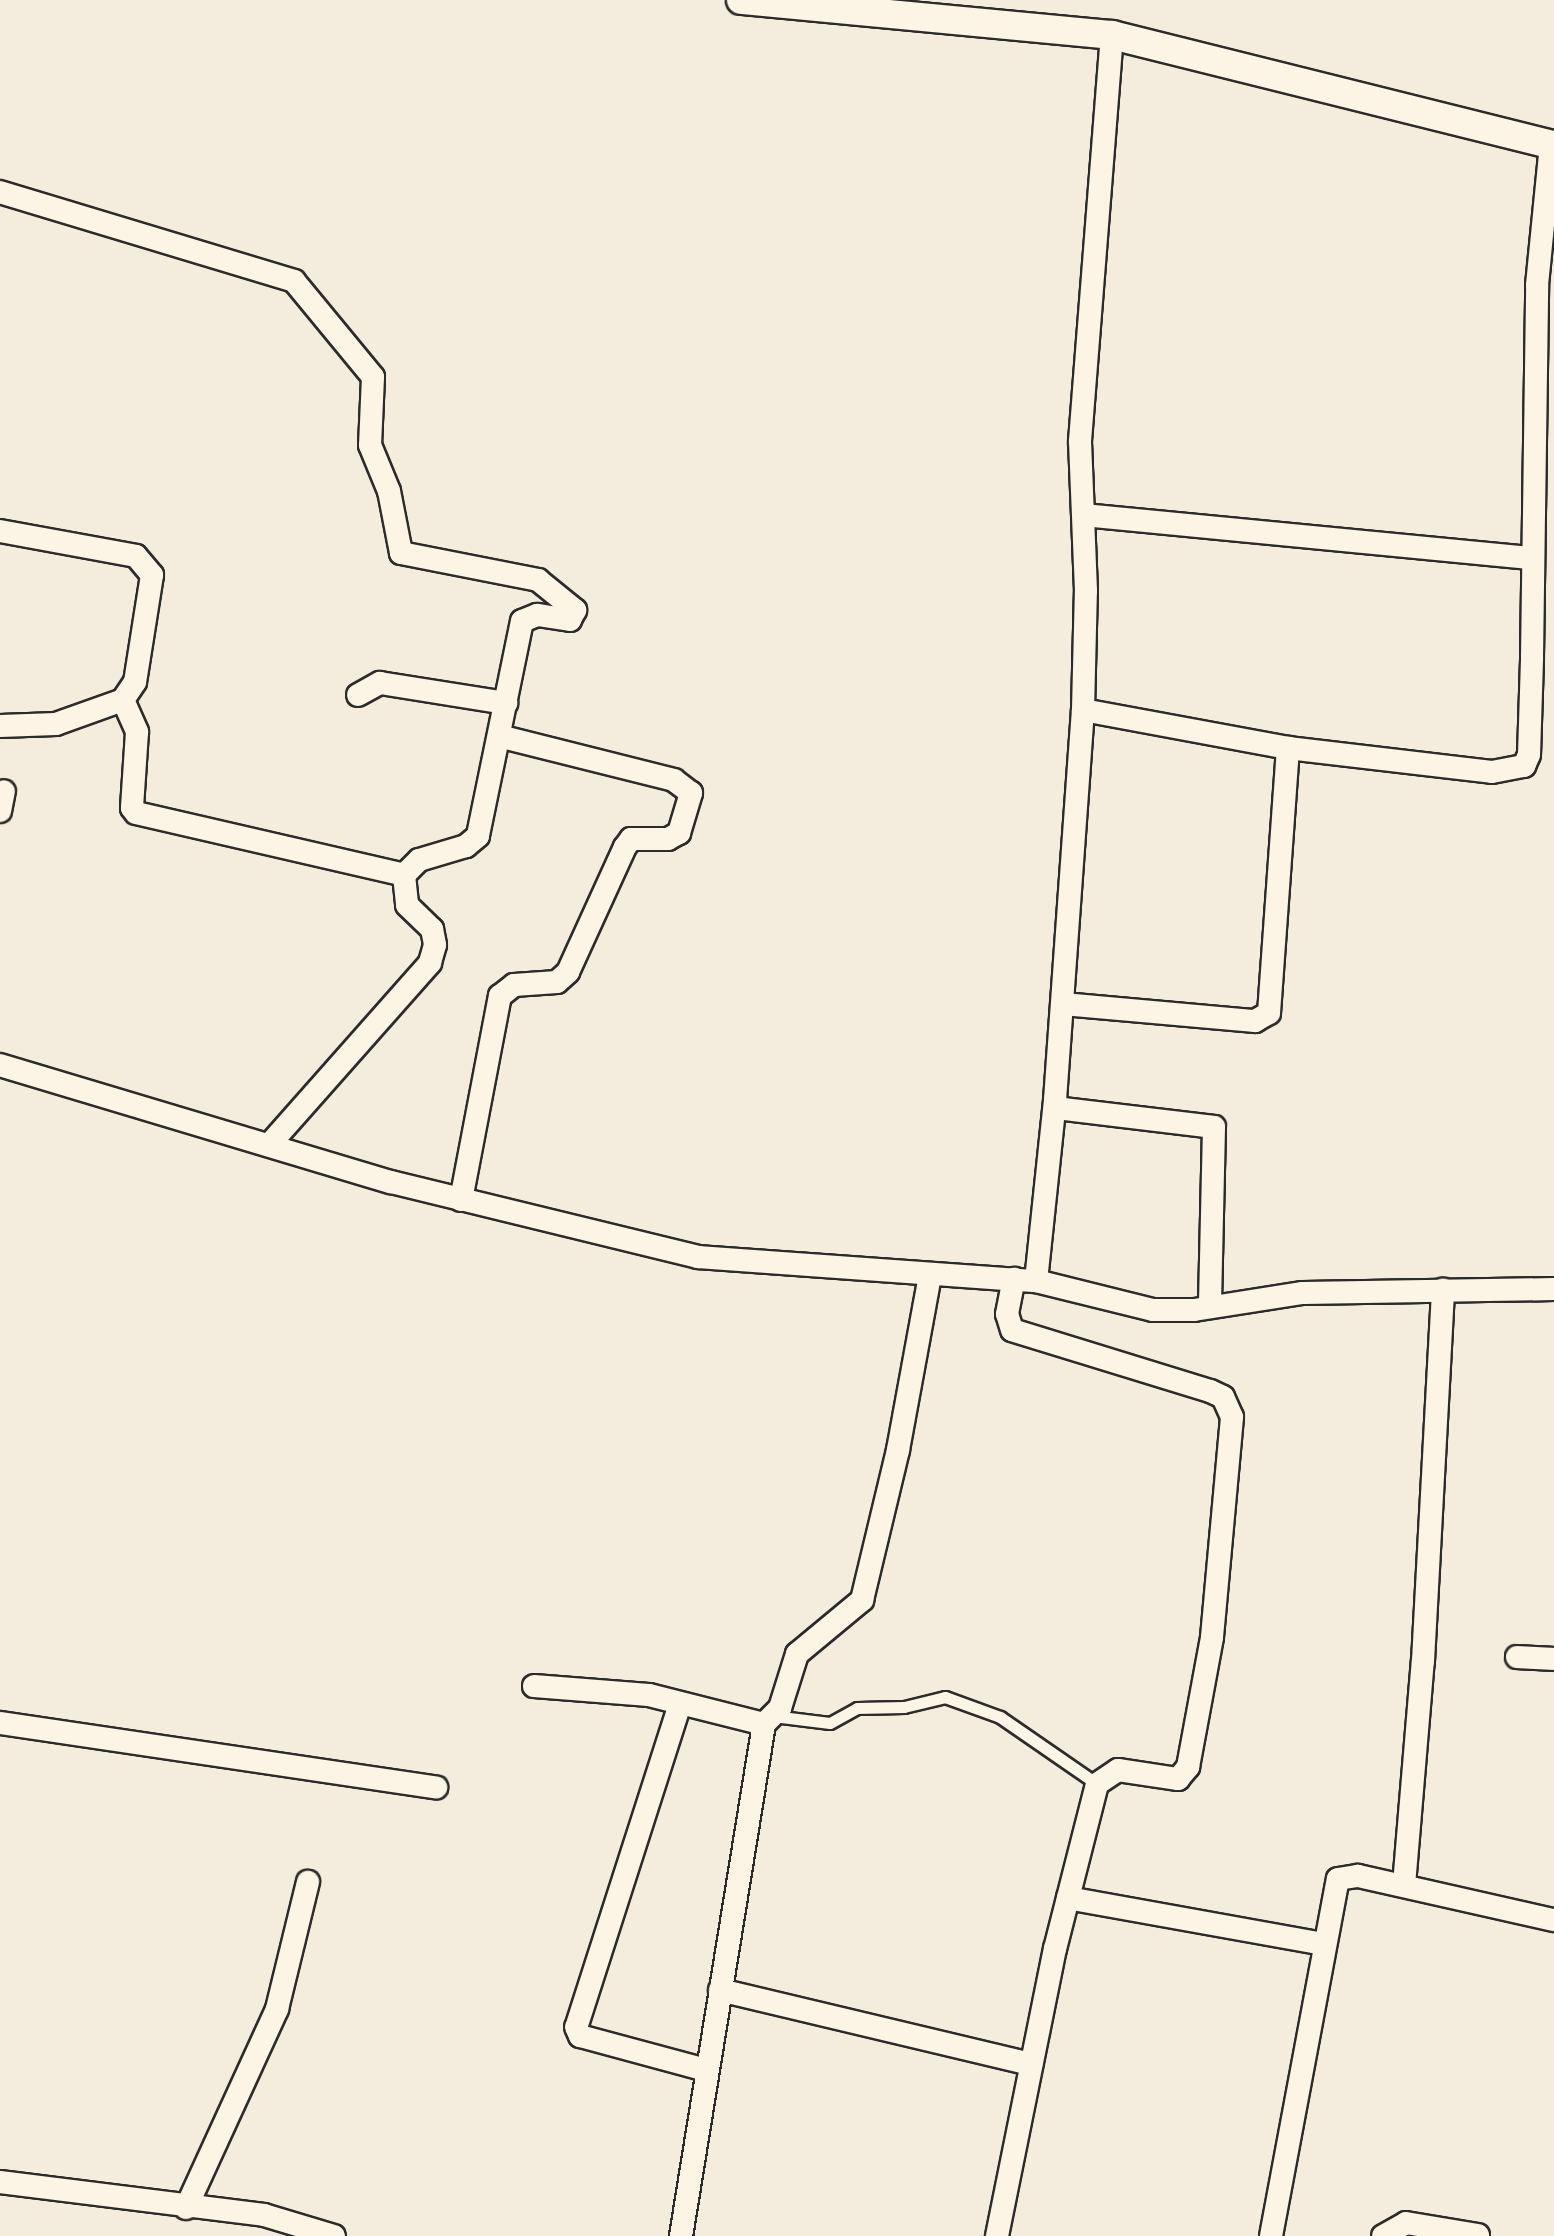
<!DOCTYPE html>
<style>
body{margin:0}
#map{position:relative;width:1554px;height:2236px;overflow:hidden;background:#f4edde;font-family:Mali,sans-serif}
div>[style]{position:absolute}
.roads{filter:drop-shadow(2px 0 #2b2b2b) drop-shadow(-2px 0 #2b2b2b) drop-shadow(0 2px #2b2b2b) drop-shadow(0 -2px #2b2b2b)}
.service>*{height:11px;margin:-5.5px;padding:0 5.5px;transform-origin:5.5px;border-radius:5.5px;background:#fcf5e5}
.minor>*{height:22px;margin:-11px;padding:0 11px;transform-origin:11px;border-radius:11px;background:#fcf5e5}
.tertiary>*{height:28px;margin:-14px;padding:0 14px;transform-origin:14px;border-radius:14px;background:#fcf5e5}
span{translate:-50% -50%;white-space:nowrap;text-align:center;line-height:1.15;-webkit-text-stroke:8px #fcf5e5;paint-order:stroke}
</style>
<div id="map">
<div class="roads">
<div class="service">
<div style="left:773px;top:1716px;width:57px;rotate:7deg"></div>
<div style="left:830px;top:1723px;width:31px;rotate:-29deg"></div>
<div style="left:857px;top:1708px;width:47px;rotate:-1.2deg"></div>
<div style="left:904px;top:1707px;width:42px;rotate:-13.7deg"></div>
<div style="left:945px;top:1697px;width:59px;rotate:20deg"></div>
<div style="left:1000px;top:1717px;width:118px;rotate:34.6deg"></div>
</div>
<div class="minor">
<div style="left:0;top:192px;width:307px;rotate:16.8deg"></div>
<div style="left:294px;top:281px;width:124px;rotate:50.5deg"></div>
<div style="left:373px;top:377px;width:68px;rotate:92.5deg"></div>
<div style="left:370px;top:445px;width:50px;rotate:67.6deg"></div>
<div style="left:389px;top:491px;width:63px;rotate:79deg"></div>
<div style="left:401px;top:553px;width:140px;rotate:11.1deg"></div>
<div style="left:538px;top:580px;width:48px;rotate:39deg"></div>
<div style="left:575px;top:610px;width:11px;rotate:117deg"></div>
<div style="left:570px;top:620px;width:33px;rotate:-171deg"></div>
<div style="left:537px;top:615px;width:16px;rotate:158deg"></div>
<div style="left:522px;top:621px;width:219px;rotate:101.6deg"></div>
<div style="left:478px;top:836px;width:16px;rotate:140deg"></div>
<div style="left:466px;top:846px;width:49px;rotate:163.4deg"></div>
<div style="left:419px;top:860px;width:21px;rotate:135deg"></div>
<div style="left:404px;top:875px;width:30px;rotate:84deg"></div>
<div style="left:407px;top:905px;width:35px;rotate:44deg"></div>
<div style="left:432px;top:929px;width:16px;rotate:79deg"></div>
<div style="left:435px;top:945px;width:19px;rotate:106deg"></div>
<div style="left:430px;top:963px;width:243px;rotate:131.5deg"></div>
<div style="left:1084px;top:515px;width:450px;rotate:5.5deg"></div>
<div style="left:0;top:531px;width:138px;rotate:10.4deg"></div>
<div style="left:136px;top:556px;width:25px;rotate:50deg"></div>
<div style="left:152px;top:575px;width:108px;rotate:99deg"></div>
<div style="left:135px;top:682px;width:22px;rotate:124deg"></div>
<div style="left:123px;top:700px;width:71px;rotate:160.3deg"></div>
<div style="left:56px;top:724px;width:56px;rotate:178deg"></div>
<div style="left:358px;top:695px;width:25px;rotate:-29deg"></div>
<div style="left:380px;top:683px;width:128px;rotate:9deg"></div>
<div style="left:123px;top:700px;width:35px;rotate:66deg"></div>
<div style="left:137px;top:732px;width:76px;rotate:93.8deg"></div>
<div style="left:132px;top:808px;width:6px;rotate:51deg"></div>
<div style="left:136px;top:813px;width:275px;rotate:13deg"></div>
<div style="left:1083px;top:710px;width:208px;rotate:10.5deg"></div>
<div style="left:1288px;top:748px;width:205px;rotate:6.7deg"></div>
<div style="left:1492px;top:772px;width:33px;rotate:-11deg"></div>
<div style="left:1524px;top:766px;width:12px;rotate:-66deg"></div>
<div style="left:1529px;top:755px;width:98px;rotate:-88.2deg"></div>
<div style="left:1532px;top:657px;width:372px;rotate:-89.2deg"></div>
<div style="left:1537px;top:285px;width:141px;rotate:-84.3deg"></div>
<div style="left:0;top:811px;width:20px;rotate:-79deg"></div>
<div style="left:1063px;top:1004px;width:193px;rotate:5.1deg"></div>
<div style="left:1255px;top:1021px;width:16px;rotate:-30deg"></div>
<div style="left:1269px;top:1013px;width:266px;rotate:-85.9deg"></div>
<div style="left:0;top:1065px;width:408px;rotate:16.7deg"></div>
<div style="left:391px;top:1182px;width:316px;rotate:13.7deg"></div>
<div style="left:698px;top:1257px;width:339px;rotate:4.1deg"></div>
<div style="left:1036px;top:1281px;width:121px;rotate:13.9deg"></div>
<div style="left:1153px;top:1310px;width:41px"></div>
<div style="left:1194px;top:1310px;width:110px;rotate:-8.9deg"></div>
<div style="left:1303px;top:1293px;width:251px;rotate:-0.9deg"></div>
<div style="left:1055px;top:1108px;width:160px;rotate:6.8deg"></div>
<div style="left:1214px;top:1127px;width:180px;rotate:91.3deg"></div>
<div style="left:461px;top:1200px;width:208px;rotate:-79.2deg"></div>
<div style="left:500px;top:996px;width:18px;rotate:-38deg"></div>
<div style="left:514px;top:985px;width:43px;rotate:-4deg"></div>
<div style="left:557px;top:982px;width:15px;rotate:-42deg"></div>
<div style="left:568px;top:972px;width:137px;rotate:-65.5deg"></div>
<div style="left:625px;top:847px;width:10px;rotate:-53deg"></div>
<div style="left:631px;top:839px;width:37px"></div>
<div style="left:668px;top:839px;width:13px;rotate:-29deg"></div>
<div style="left:679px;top:833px;width:42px;rotate:-73.3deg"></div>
<div style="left:691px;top:793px;width:21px;rotate:-143deg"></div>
<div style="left:674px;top:780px;width:180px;rotate:-165.9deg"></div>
<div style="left:1036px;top:1281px;width:182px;rotate:-84deg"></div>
<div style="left:1055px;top:1100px;width:391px;rotate:-85.9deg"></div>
<div style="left:1083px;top:710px;width:119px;rotate:-88.6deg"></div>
<div style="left:1086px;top:591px;width:150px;rotate:-92.3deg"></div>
<div style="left:1080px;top:441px;width:407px;rotate:-85.5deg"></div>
<div style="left:1517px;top:1657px;width:37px;rotate:3deg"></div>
<div style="left:534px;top:1686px;width:115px;rotate:4.5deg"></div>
<div style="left:649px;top:1695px;width:119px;rotate:14.2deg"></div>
<div style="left:680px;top:1704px;width:339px;rotate:107.8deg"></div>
<div style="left:576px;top:2027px;width:10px;rotate:66deg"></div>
<div style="left:580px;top:2036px;width:131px;rotate:15.1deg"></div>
<div style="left:0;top:1723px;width:441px;rotate:8.4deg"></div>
<div style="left:1404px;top:1885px;width:225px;rotate:-85.2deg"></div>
<div style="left:1423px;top:1661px;width:372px;rotate:-86.9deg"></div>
<div style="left:1068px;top:1898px;width:260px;rotate:10.2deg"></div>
<div style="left:720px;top:1990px;width:320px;rotate:13.4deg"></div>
<div style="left:0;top:2182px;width:266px;rotate:7.1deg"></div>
<div style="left:264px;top:2215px;width:73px;rotate:16.7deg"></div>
<div style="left:186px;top:2208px;width:219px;rotate:-65.4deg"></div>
<div style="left:277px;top:2009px;width:131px;rotate:-76.3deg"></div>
<div style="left:681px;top:2236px;width:519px;rotate:-80.79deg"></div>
<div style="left:764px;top:1724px;width:23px;rotate:-45deg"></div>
<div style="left:780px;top:1708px;width:57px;rotate:-72.5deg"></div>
<div style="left:797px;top:1654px;width:85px;rotate:-39.7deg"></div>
<div style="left:862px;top:1600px;width:154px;rotate:-76.5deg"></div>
<div style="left:898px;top:1450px;width:178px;rotate:-79.6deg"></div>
<div style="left:997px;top:2236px;width:293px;rotate:-78.6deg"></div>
<div style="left:1055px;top:1949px;width:170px;rotate:-75.7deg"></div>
<div style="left:1097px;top:1784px;width:25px;rotate:-34deg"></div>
<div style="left:1118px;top:1770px;width:61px;rotate:8.5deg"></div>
<div style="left:1178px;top:1779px;width:16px;rotate:-50deg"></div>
<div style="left:1188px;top:1767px;width:132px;rotate:-79.5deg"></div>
<div style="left:1212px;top:1637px;width:221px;rotate:-84.8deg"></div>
<div style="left:1232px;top:1417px;width:22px;rotate:-114deg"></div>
<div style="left:1223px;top:1397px;width:14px;rotate:-155deg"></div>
<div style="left:1210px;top:1391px;width:207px;rotate:-162.9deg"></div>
<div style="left:1012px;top:1330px;width:17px;rotate:-107deg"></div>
<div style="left:1007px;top:1314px;width:36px;rotate:-79deg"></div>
<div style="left:1271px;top:2236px;width:363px;rotate:-79.4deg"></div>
<div style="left:1338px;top:1879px;width:20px;rotate:-9deg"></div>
<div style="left:1358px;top:1876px;width:201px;rotate:12.7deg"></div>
<div style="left:1383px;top:2236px;width:26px;rotate:-29deg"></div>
<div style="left:1406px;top:2223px;width:73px;rotate:9.5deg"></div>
</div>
<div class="tertiary">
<div style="left:741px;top:0;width:373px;rotate:5.4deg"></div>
<div style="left:1112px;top:35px;width:455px;rotate:14deg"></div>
</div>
</div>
</div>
